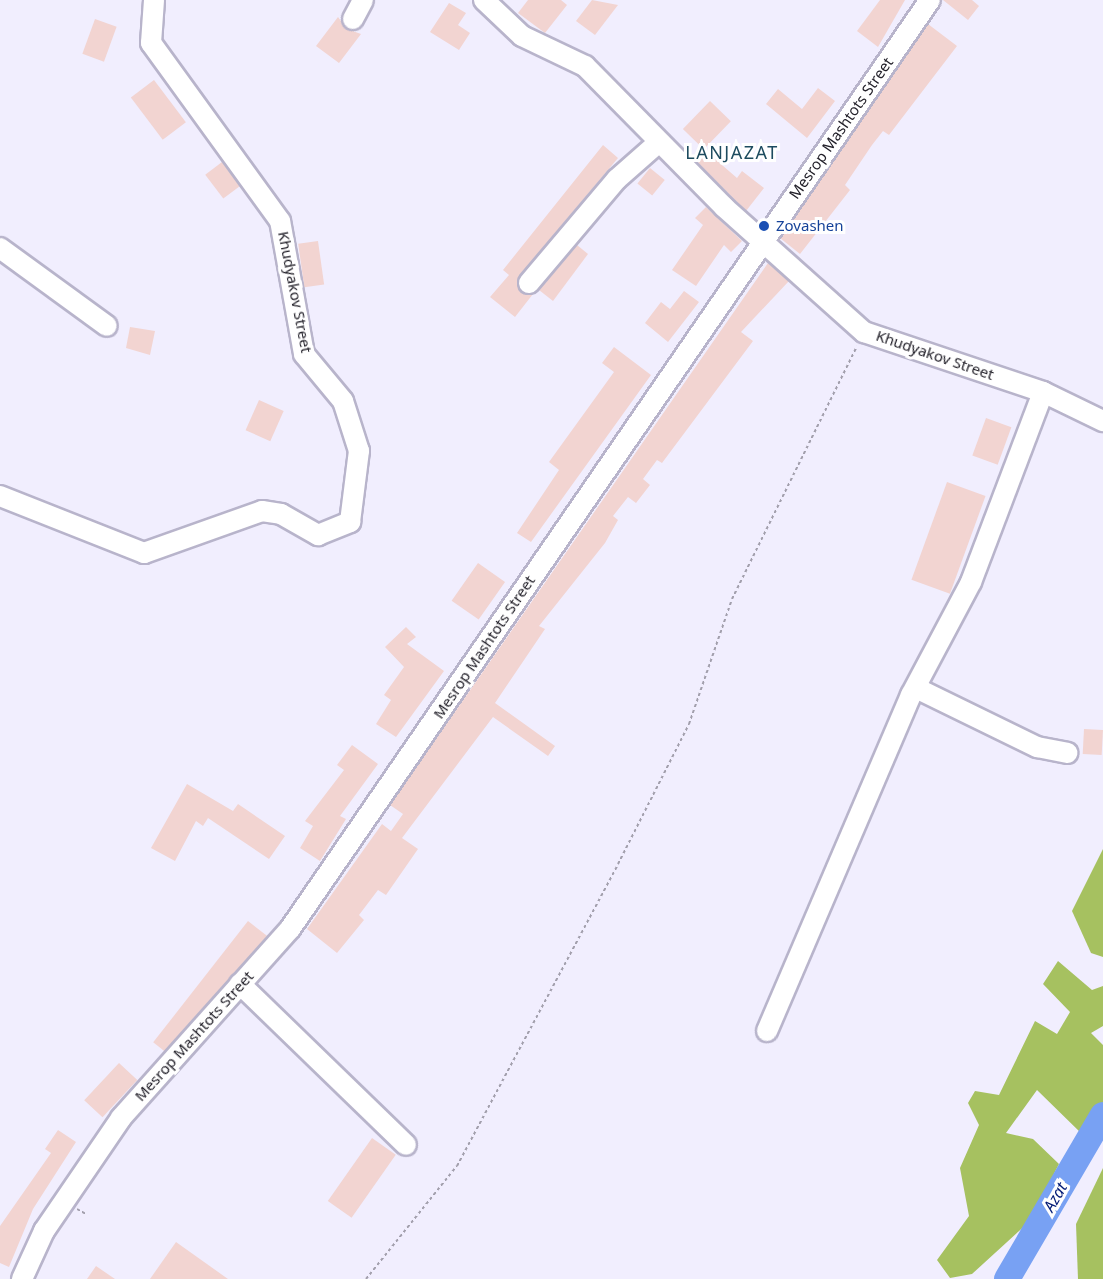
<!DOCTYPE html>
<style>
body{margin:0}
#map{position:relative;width:1103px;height:1279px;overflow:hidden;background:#f1eefe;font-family:"Noto Sans",sans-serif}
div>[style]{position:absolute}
.forest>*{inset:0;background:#a6c160}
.river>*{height:26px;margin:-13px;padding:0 13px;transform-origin:13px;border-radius:13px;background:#78a1f3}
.building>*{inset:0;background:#f2d4d1;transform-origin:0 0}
.path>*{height:2px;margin-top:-1px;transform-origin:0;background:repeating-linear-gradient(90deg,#a29fac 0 3px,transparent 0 6px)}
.roads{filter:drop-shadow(2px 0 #b8b4cb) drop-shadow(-2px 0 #b8b4cb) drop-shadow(0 2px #b8b4cb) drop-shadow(0 -2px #b8b4cb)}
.minor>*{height:20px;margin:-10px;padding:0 10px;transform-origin:10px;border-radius:10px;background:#fff}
.dots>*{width:16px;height:16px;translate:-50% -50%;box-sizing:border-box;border:3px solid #fff;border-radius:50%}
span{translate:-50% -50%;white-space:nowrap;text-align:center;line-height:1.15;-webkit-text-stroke:6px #fff;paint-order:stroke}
.street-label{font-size:15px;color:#222029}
.transit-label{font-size:15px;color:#164399}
.left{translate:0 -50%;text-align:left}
.water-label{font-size:16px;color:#001975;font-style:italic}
.quarter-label{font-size:18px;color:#1d4b5f;letter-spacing:1.5px}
</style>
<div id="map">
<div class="forest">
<div style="clip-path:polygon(1103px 849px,1103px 957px,1091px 953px,1072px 911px)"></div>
<div style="clip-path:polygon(1058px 961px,1092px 990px,1103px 986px,1103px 1026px,1091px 1033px,1103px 1045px,1103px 1104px,1083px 1135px,1037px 1090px,1006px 1133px,1033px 1139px,1059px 1164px,1029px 1222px,972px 1274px,950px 1278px,937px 1260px,969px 1216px,960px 1168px,979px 1125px,968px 1103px,975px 1091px,999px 1095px,1035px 1021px,1057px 1034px,1070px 1012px,1043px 984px)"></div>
<div style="clip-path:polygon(1103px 1168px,1103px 1279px,1078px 1279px,1076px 1224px)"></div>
</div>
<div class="river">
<div style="left:1007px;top:1279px;width:190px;rotate:-59.7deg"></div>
</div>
<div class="building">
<div style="clip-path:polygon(528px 0,561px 0,567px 5px,545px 33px,518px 13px)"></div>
<div style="clip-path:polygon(592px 0,618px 5px,595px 35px,576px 21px)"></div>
<div style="clip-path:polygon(880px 0,905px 0,878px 47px,857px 31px)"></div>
<div style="clip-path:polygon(943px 0,972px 0,979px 6px,968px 20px)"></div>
<div style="clip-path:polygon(449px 3px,466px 13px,458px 25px,470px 33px,459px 50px,430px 32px)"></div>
<div style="clip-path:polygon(338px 17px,347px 29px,361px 34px,339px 63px,316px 46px)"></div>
<div style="left:95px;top:19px;width:23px;height:37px;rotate:20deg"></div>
<div style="clip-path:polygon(928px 24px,957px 46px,889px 135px,883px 131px,872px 145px,845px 185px,850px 190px,800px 254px,780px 238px)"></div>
<div style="left:154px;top:80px;width:53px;height:29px;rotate:53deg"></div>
<div style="clip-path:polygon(818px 88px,835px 101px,807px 138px,766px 104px,778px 89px,802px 109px)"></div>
<div style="left:710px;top:101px;width:29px;height:39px;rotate:44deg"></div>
<div style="clip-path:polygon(603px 145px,618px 158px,520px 275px,521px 292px,533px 294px,515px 317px,490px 297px,509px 275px,503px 270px)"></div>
<div style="clip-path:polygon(707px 152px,737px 178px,742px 171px,764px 188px,746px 211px,698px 163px)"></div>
<div style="left:222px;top:162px;width:30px;height:21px;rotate:53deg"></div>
<div style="left:650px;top:168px;width:19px;height:20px;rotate:39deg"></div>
<div style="clip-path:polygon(706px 207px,742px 241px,731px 252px,724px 245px,696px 286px,672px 270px,703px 225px,695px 218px)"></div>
<div style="left:318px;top:241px;width:44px;height:20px;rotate:82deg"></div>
<div style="clip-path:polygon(577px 245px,588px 254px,553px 301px,539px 290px)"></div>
<div style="clip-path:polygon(768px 263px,789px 281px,741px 332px,753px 341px,662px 463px,657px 460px,643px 479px,650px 485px,636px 503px,628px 497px,613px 516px,618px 520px,605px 543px,539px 626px,545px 629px,495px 703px,555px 746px,548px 756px,493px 717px,402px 838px,418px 849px,386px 895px,378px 890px,359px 915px,364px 920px,337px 953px,307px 929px,382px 824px,391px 831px,403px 814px,390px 805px)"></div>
<div style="clip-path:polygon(684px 291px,699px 302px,668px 342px,645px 323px,661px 302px,670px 309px)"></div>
<div style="clip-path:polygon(130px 327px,155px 331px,150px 355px,126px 348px)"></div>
<div style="clip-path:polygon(614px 347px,651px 375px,531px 542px,517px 533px,559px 470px,549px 462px,614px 372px,602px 363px)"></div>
<div style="left:259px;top:400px;width:27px;height:33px;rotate:24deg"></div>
<div style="left:986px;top:418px;width:27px;height:40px;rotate:20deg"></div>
<div style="left:947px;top:482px;width:41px;height:104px;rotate:20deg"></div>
<div style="left:478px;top:563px;width:33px;height:46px;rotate:35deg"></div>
<div style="clip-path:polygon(406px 627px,416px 637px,407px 644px,444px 671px,396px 737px,376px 724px,391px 700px,384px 695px,404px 667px,385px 647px)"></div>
<div style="left:1084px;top:729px;width:19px;height:25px;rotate:3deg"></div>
<div style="clip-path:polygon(352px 745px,378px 764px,340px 816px,346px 819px,320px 861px,300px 848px,313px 826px,305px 821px,344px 770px,337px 765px)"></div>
<div style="clip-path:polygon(187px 784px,233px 811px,238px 804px,285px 836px,269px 859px,208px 818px,203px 826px,196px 821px,175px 861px,151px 848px)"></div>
<div style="left:248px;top:921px;width:24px;height:154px;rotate:38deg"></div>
<div style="left:119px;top:1063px;width:25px;height:51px;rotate:43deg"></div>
<div style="clip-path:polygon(58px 1130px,76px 1142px,33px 1209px,9px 1267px,0 1263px,0 1226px,51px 1153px,45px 1149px)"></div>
<div style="left:372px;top:1138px;width:29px;height:77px;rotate:35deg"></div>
<div style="clip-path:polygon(176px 1242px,228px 1279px,150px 1279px)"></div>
<div style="clip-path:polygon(96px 1266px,115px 1279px,87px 1279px)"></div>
</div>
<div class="path">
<div style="left:77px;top:1209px;width:10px;rotate:29deg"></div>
<div style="left:366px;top:1279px;width:145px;rotate:-51.2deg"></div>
<div style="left:457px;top:1166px;width:342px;rotate:-61.9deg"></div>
<div style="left:618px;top:864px;width:157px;rotate:-63.1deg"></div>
<div style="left:689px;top:724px;width:132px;rotate:-71deg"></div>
<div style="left:732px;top:599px;width:282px;rotate:-63.7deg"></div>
</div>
<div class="roads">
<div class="minor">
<div style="left:484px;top:0;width:52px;rotate:43.5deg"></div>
<div style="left:522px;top:36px;width:70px;rotate:25.5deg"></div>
<div style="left:585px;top:66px;width:198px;rotate:45.4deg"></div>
<div style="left:724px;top:207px;width:188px;rotate:41.8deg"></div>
<div style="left:864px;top:332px;width:189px;rotate:18.5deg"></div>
<div style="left:1043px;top:392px;width:67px;rotate:25.8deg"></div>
<div style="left:353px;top:19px;width:21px;rotate:-62deg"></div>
<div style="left:0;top:248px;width:132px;rotate:36.1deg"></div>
<div style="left:529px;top:283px;width:136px;rotate:-49.8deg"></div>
<div style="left:617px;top:179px;width:56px;rotate:-41.4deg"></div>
<div style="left:0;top:496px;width:155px;rotate:21.6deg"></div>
<div style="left:144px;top:553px;width:125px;rotate:-19.6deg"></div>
<div style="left:262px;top:511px;width:19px;rotate:9deg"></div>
<div style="left:281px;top:514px;width:43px;rotate:29.6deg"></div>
<div style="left:318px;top:535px;width:35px;rotate:-22deg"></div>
<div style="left:350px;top:522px;width:72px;rotate:-82.8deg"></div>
<div style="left:359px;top:451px;width:52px;rotate:-107.7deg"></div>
<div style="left:343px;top:401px;width:61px;rotate:-129.7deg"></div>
<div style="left:304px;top:354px;width:135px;rotate:-100.2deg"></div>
<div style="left:280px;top:221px;width:220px;rotate:-125.9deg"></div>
<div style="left:151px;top:43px;width:43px;rotate:-86deg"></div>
<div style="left:916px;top:688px;width:135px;rotate:26deg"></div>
<div style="left:1037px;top:747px;width:31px;rotate:11deg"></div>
<div style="left:240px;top:984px;width:231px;rotate:44.1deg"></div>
<div style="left:767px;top:1031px;width:366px;rotate:-66.8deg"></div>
<div style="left:911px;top:695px;width:128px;rotate:-62deg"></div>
<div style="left:971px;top:582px;width:203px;rotate:-69.2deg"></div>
<div style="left:22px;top:1279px;width:53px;rotate:-65.4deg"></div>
<div style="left:44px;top:1231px;width:137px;rotate:-55.7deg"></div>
<div style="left:121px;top:1118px;width:254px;rotate:-48.2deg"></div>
<div style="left:290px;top:929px;width:1128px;rotate:-55.44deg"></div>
</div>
</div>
<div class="dots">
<div style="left:764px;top:226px;background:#1a4fb4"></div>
</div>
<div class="street-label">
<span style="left:841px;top:128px;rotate:-55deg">Mesrop Mashtots Street</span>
<span style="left:295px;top:292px;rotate:79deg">Khudyakov Street</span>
<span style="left:935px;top:355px;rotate:19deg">Khudyakov Street</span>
<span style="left:484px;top:647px;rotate:-56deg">Mesrop Mashtots Street</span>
<span style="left:194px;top:1036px;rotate:-48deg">Mesrop Mashtots Street</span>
</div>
<div class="transit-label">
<span class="left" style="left:776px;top:226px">Zovashen</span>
</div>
<div class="water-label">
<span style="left:1055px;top:1197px;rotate:-60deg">Azat</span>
</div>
<div class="quarter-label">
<span style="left:732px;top:152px">LANJAZAT</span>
</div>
</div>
